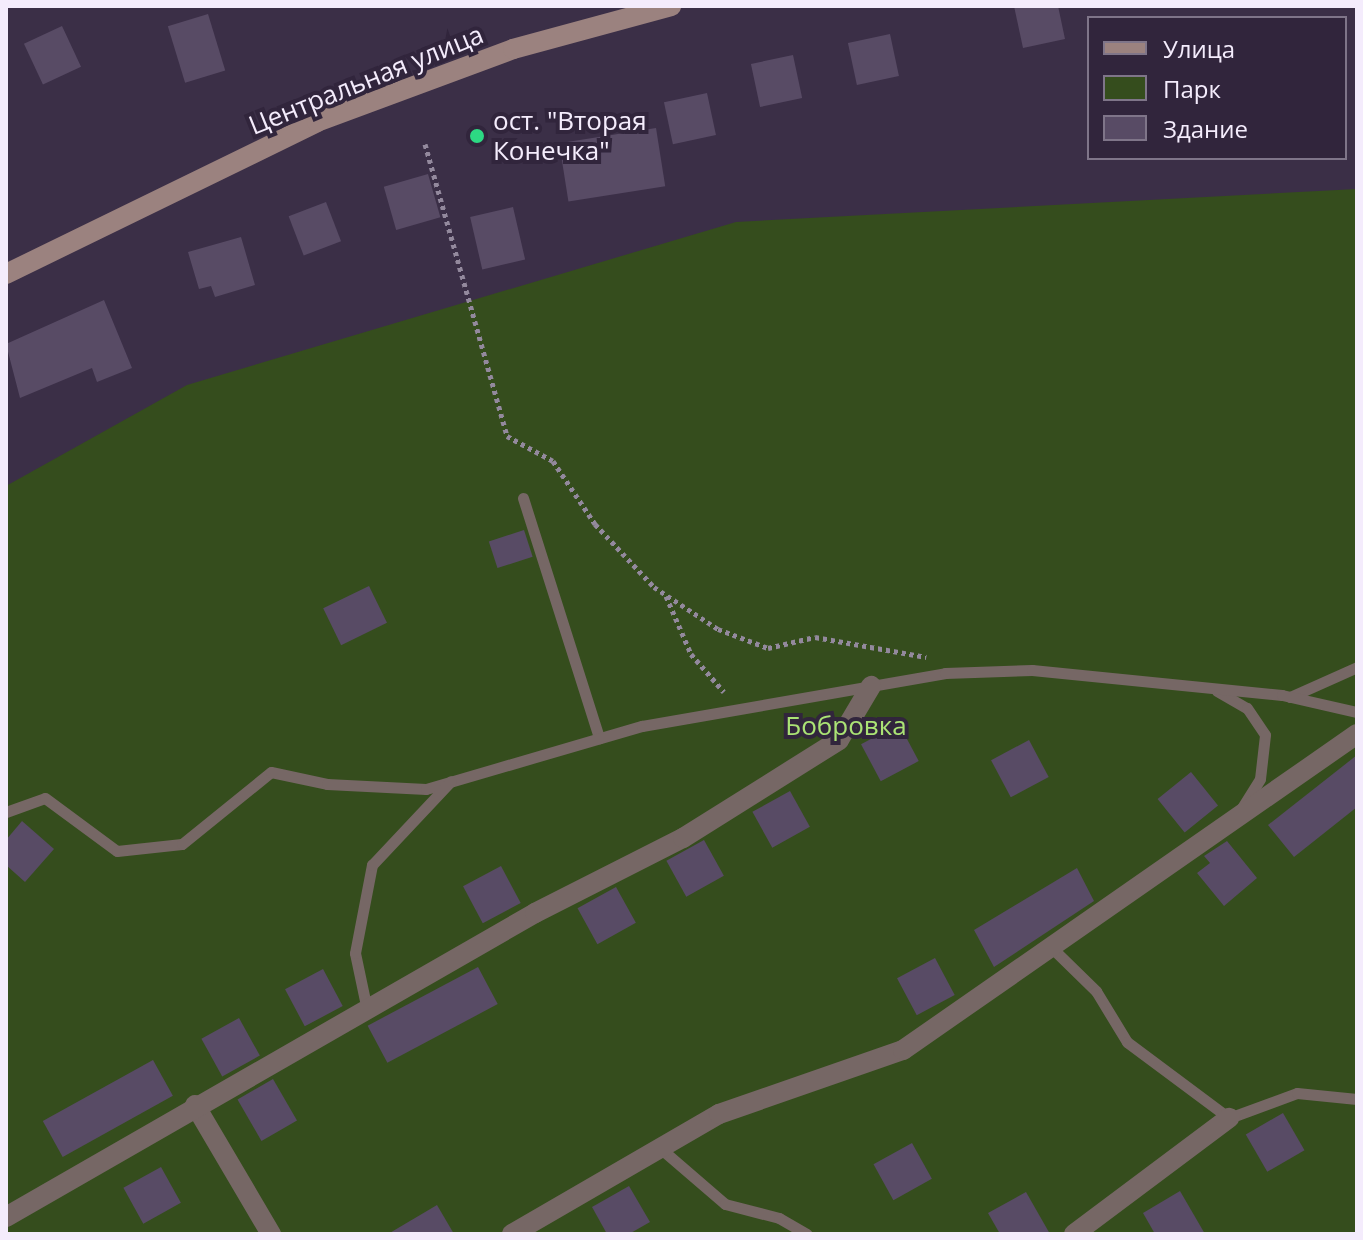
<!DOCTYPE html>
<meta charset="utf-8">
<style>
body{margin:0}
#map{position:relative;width:1363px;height:1240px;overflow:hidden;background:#3b2f47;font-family:"Open Sans",sans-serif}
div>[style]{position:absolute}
.green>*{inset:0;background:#354d1d}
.building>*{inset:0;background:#584b65;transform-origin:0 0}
.path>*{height:5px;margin-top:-2.5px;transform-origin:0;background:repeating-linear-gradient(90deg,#93899d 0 4px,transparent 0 8px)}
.lane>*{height:11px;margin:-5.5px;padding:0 5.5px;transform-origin:5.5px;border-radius:5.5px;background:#766765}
.street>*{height:20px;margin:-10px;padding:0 10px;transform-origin:10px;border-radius:10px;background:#766765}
.secondary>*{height:20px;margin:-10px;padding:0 10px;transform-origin:10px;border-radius:10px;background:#9b827f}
.dots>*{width:22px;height:22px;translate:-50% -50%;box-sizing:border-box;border:4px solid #31253c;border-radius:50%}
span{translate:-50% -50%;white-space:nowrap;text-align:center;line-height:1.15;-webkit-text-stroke:8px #31253c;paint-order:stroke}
.street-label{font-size:26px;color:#f4ecfc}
.poi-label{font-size:26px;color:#f4ecfc}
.left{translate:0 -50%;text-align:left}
.park-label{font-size:26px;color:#abe375}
.frame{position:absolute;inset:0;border:8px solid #f4ecfc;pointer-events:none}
.legend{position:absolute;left:1087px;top:16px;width:260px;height:144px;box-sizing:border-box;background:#31253c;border:2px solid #7f7589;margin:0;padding:10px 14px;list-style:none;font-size:24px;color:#f4ecfc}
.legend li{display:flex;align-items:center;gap:16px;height:40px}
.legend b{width:40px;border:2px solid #7f7589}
</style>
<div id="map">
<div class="green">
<div style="clip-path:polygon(1357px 189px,1357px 1234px,6px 1234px,6px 486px,187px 385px,736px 222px)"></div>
</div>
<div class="building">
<div style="clip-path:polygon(1014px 6px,1058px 6px,1065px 39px,1023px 48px)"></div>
<div style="left:208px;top:14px;width:59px;height:42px;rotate:73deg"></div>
<div style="left:62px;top:26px;width:45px;height:42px;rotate:65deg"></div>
<div style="left:890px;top:34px;width:43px;height:43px;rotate:78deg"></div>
<div style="left:793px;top:55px;width:44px;height:43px;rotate:78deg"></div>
<div style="left:707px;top:93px;width:43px;height:44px;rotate:78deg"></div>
<div style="left:656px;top:128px;width:59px;height:98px;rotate:81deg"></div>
<div style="left:428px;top:174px;width:45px;height:46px;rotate:74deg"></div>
<div style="left:326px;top:202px;width:42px;height:40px;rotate:69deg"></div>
<div style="left:513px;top:207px;width:54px;height:44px;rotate:77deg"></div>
<div style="clip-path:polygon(241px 237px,255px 285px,215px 297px,211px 286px,199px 289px,188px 252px)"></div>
<div style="clip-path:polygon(104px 300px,132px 368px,97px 382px,92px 368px,20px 398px,6px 344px)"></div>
<div style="left:524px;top:530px;width:28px;height:37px;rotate:72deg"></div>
<div style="left:369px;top:586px;width:41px;height:51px;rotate:64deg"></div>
<div style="left:899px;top:724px;width:42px;height:43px;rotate:62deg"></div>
<div style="left:1029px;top:740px;width:42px;height:43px;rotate:62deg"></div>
<div style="clip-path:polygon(1357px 755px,1357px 807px,1294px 857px,1268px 825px)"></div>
<div style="left:1191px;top:772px;width:43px;height:43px;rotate:51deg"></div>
<div style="left:790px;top:791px;width:41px;height:43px;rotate:61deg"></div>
<div style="clip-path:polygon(22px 821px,54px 849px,25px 882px,6px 865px,6px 840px)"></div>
<div style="left:704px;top:840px;width:41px;height:43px;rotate:61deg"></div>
<div style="clip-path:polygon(1227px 841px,1257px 878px,1224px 906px,1197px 873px,1210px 863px,1204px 856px)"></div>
<div style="left:501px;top:866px;width:42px;height:43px;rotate:62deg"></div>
<div style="clip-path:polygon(1077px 868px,1094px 901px,994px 967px,974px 930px)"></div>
<div style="left:616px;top:887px;width:41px;height:44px;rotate:61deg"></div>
<div style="left:935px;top:958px;width:42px;height:43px;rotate:62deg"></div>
<div style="left:478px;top:967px;width:42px;height:125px;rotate:62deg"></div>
<div style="left:323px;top:969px;width:42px;height:43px;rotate:62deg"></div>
<div style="left:239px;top:1018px;width:43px;height:43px;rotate:61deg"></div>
<div style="left:153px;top:1060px;width:41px;height:126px;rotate:61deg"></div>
<div style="left:273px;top:1079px;width:48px;height:41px;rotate:60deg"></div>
<div style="left:1283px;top:1113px;width:43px;height:43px;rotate:60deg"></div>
<div style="left:912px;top:1143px;width:41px;height:44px;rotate:61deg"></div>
<div style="left:161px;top:1167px;width:41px;height:43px;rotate:61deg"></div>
<div style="clip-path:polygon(629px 1186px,650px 1222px,629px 1234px,607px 1234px,592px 1207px)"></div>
<div style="clip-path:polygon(1180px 1191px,1205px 1234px,1155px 1234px,1143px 1213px)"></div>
<div style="clip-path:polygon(1026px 1192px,1050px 1234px,1000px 1234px,988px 1213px)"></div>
<div style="clip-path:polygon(437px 1205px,454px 1234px,388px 1234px)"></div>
</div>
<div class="path">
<div style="left:425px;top:144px;width:303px;rotate:74.3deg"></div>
<div style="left:507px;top:436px;width:52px;rotate:28.5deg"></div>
<div style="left:553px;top:461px;width:76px;rotate:56.3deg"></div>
<div style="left:595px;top:524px;width:86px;rotate:46.9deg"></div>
<div style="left:654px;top:587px;width:77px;rotate:33.3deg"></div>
<div style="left:718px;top:629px;width:53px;rotate:20.8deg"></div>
<div style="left:768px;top:648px;width:48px;rotate:-13.2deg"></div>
<div style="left:815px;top:637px;width:113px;rotate:10.2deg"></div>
<div style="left:666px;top:596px;width:63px;rotate:66.7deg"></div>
<div style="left:691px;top:654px;width:50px;rotate:49deg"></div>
</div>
<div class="lane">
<div style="left:523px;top:498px;width:252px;rotate:72.4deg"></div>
<div style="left:1217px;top:691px;width:34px;rotate:30deg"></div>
<div style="left:1247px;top:708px;width:32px;rotate:56deg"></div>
<div style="left:1265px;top:735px;width:44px;rotate:96.5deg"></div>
<div style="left:1260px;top:779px;width:36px;rotate:122deg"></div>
<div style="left:1290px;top:697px;width:73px;rotate:-24.1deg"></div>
<div style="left:6px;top:812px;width:41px;rotate:-19.7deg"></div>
<div style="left:45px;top:798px;width:89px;rotate:36.4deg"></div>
<div style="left:117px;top:851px;width:65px;rotate:-6.1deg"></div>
<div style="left:182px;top:844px;width:114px;rotate:-39deg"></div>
<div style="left:271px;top:772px;width:57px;rotate:12.1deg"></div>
<div style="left:327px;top:784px;width:99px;rotate:2.9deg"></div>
<div style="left:426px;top:789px;width:225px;rotate:-16.3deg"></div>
<div style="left:642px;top:726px;width:308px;rotate:-9.9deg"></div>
<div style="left:945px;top:673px;width:87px;rotate:-2deg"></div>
<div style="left:1032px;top:670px;width:251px;rotate:5.7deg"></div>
<div style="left:1282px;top:695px;width:77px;rotate:12.8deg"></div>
<div style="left:1054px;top:950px;width:59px;rotate:44.3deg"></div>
<div style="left:1096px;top:991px;width:60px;rotate:58.7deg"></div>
<div style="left:1127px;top:1042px;width:127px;rotate:36.7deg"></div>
<div style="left:1229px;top:1118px;width:72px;rotate:-20.2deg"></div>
<div style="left:1297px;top:1093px;width:60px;rotate:5.7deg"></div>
<div style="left:367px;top:1010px;width:58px;rotate:-101.9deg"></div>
<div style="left:355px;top:953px;width:90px;rotate:-79.1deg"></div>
<div style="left:372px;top:865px;width:115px;rotate:-46.8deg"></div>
<div style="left:660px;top:1148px;width:86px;rotate:40.7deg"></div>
<div style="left:725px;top:1204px;width:56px;rotate:14.5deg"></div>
<div style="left:779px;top:1218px;width:32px;rotate:30deg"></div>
</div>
<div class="street">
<div style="left:195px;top:1105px;width:150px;rotate:59.5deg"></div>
<div style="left:6px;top:1217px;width:610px;rotate:-29.88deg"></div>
<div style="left:535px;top:913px;width:166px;rotate:-26.9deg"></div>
<div style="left:683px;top:838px;width:184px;rotate:-32.1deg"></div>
<div style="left:839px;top:740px;width:63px;rotate:-59.3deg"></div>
<div style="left:512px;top:1234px;width:239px;rotate:-30.1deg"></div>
<div style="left:719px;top:1114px;width:195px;rotate:-19.2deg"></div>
<div style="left:903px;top:1050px;width:553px;rotate:-34.84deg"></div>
<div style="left:1074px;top:1234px;width:194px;rotate:-36.8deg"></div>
</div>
<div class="secondary">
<div style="left:6px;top:274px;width:346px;rotate:-26deg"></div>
<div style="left:317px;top:122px;width:209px;rotate:-20.4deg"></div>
<div style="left:513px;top:49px;width:164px;rotate:-15.2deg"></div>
</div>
<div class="dots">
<div style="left:477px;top:136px;background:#2dd883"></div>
</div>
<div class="street-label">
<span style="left:366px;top:80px;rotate:-22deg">Центральная улица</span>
</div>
<div class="poi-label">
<span class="left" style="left:493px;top:136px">ост. "Вторая<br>Конечка"</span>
</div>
<div class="park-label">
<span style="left:846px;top:726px">Бобровка</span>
</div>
<div class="frame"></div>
<ul class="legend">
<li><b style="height:10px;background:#9b827f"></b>Улица</li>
<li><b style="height:22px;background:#354d1d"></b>Парк</li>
<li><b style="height:22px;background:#584b65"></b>Здание</li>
</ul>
</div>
